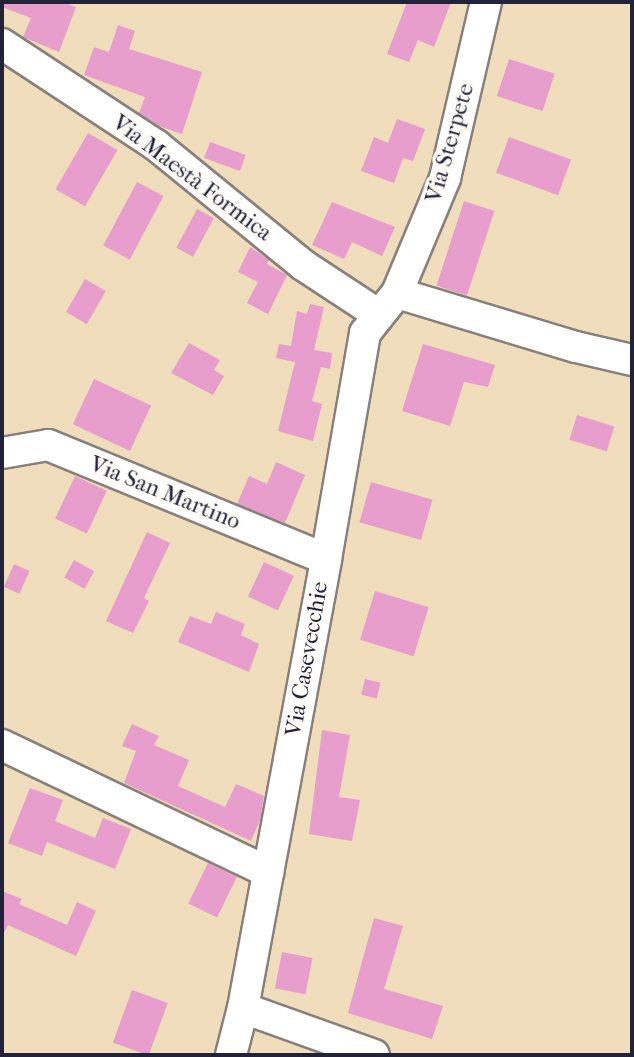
<!DOCTYPE html>
<meta charset="utf-8">
<style>
body{margin:0}
#map{position:relative;width:634px;height:1057px;overflow:hidden;background:#efddbb;font-family:"IM FELL French Canon",serif}
div>[style]{position:absolute}
.building>*{inset:0;background:#e79ecd;transform-origin:0 0}
.roads{filter:drop-shadow(2px 0 #88807b) drop-shadow(-2px 0 #88807b) drop-shadow(0 2px #88807b) drop-shadow(0 -2px #88807b)}
.minor>*{height:30px;margin:-15px;padding:0 15px;transform-origin:15px;border-radius:15px;background:#fff}
span{translate:-50% -50%;white-space:nowrap;text-align:center;line-height:1.15;-webkit-text-stroke:7px #fdfcf7;paint-order:stroke}
.street-label{font-size:23px;color:#22223b}
.frame{position:absolute;inset:0;border:4px solid #22223b;pointer-events:none}
</style>
<div id="map">
<div class="building">
<div style="clip-path:polygon(2px 2px,62px 2px,76px 7px,59px 52px,23px 37px,31px 18px,2px 7px)"></div>
<div style="clip-path:polygon(407px 2px,451px 2px,434px 47px,418px 40px,409px 62px,387px 54px)"></div>
<div style="clip-path:polygon(118px 25px,135px 31px,129px 49px,202px 72px,182px 134px,159px 126px,139px 113px,145px 97px,84px 75px,94px 47px,109px 52px)"></div>
<div style="left:509px;top:59px;width:48px;height:39px;rotate:18deg"></div>
<div style="clip-path:polygon(397px 119px,425px 129px,413px 161px,403px 158px,394px 183px,361px 171px,374px 137px,388px 143px)"></div>
<div style="left:88px;top:133px;width:34px;height:65px;rotate:30deg"></div>
<div style="left:509px;top:137px;width:66px;height:38px;rotate:20deg"></div>
<div style="left:210px;top:142px;width:38px;height:17px;rotate:20deg"></div>
<div style="left:137px;top:182px;width:30px;height:72px;rotate:28deg"></div>
<div style="left:464px;top:201px;width:32px;height:89px;rotate:18deg"></div>
<div style="clip-path:polygon(332px 202px,395px 227px,382px 256px,352px 242px,344px 259px,312px 245px)"></div>
<div style="left:197px;top:209px;width:19px;height:44px;rotate:28deg"></div>
<div style="clip-path:polygon(250px 247px,269px 260px,267px 264px,287px 275px,268px 314px,247px 303px,258px 282px,238px 272px)"></div>
<div style="left:85px;top:279px;width:24px;height:38px;rotate:30deg"></div>
<div style="clip-path:polygon(310px 304px,324px 307px,314px 350px,332px 353px,330px 369px,321px 367px,312px 401px,322px 404px,313px 441px,278px 431px,295px 362px,276px 358px,279px 344px,291px 346px,297px 311px,307px 314px)"></div>
<div style="clip-path:polygon(189px 343px,220px 360px,214px 370px,224px 376px,213px 395px,171px 373px)"></div>
<div style="clip-path:polygon(423px 344px,495px 365px,488px 387px,464px 382px,450px 426px,402px 411px)"></div>
<div style="left:94px;top:379px;width:63px;height:50px;rotate:25deg"></div>
<div style="left:577px;top:415px;width:39px;height:26px;rotate:17deg"></div>
<div style="clip-path:polygon(276px 462px,305px 475px,285px 523px,237px 504px,249px 476px,267px 484px)"></div>
<div style="left:75px;top:476px;width:35px;height:47px;rotate:25deg"></div>
<div style="left:371px;top:482px;width:64px;height:42px;rotate:16deg"></div>
<div style="clip-path:polygon(147px 532px,170px 543px,144px 598px,149px 601px,133px 633px,106px 621px)"></div>
<div style="left:74px;top:560px;width:23px;height:20px;rotate:29deg"></div>
<div style="left:264px;top:562px;width:33px;height:38px;rotate:25deg"></div>
<div style="left:14px;top:564px;width:17px;height:25px;rotate:24deg"></div>
<div style="left:375px;top:591px;width:56px;height:51px;rotate:17deg"></div>
<div style="clip-path:polygon(216px 612px,245px 624px,241px 635px,259px 644px,249px 672px,178px 642px,190px 616px,211px 624px)"></div>
<div style="left:365px;top:679px;width:16px;height:16px;rotate:14deg"></div>
<div style="clip-path:polygon(132px 724px,159px 736px,154px 745px,189px 760px,178px 786px,225px 807px,236px 784px,264px 796px,260px 820px,251px 841px,124px 783px,136px 751px,122px 746px)"></div>
<div style="clip-path:polygon(322px 730px,350px 735px,339px 797px,360px 800px,352px 841px,309px 834px)"></div>
<div style="clip-path:polygon(30px 788px,63px 800px,55px 821px,95px 838px,103px 818px,131px 829px,115px 869px,47px 842px,42px 856px,8px 843px)"></div>
<div style="left:208px;top:863px;width:32px;height:45px;rotate:26deg"></div>
<div style="clip-path:polygon(2px 891px,22px 899px,19px 904px,67px 925px,77px 902px,96px 911px,76px 956px,8px 925px,2px 937px)"></div>
<div style="clip-path:polygon(374px 918px,403px 926px,384px 989px,443px 1006px,432px 1039px,348px 1013px)"></div>
<div style="left:282px;top:952px;width:31px;height:37px;rotate:11deg"></div>
<div style="left:132px;top:990px;width:38px;height:56px;rotate:20deg"></div>
</div>
<div class="roads">
<div class="minor">
<div style="left:2px;top:44px;width:184px;rotate:33.3deg"></div>
<div style="left:156px;top:145px;width:190px;rotate:39.2deg"></div>
<div style="left:303px;top:265px;width:91px;rotate:33.3deg"></div>
<div style="left:397px;top:293px;width:187px;rotate:16.8deg"></div>
<div style="left:576px;top:347px;width:57px;rotate:13.1deg"></div>
<div style="left:2px;top:453px;width:47px;rotate:-9.9deg"></div>
<div style="left:48px;top:445px;width:300px;rotate:22.3deg"></div>
<div style="left:2px;top:745px;width:295px;rotate:25.5deg"></div>
<div style="left:243px;top:1008px;width:139px;rotate:19.7deg"></div>
<div style="left:231px;top:1055px;width:49px;rotate:-75.7deg"></div>
<div style="left:243px;top:1008px;width:457px;rotate:-79.5deg"></div>
<div style="left:326px;top:559px;width:229px;rotate:-80.2deg"></div>
<div style="left:365px;top:333px;width:51px;rotate:-51.3deg"></div>
<div style="left:397px;top:293px;width:125px;rotate:-67.3deg"></div>
<div style="left:445px;top:178px;width:181px;rotate:-76.9deg"></div>
</div>
</div>
<div class="street-label">
<span style="left:450px;top:143px;rotate:-74deg">Via Sterpete</span>
<span style="left:192px;top:178px;rotate:37deg">Via Maestà Formica</span>
<span style="left:165px;top:493px;rotate:22deg">Via San Martino</span>
<span style="left:307px;top:659px;rotate:-80deg">Via Casevecchie</span>
</div>
<div class="frame"></div>
</div>
